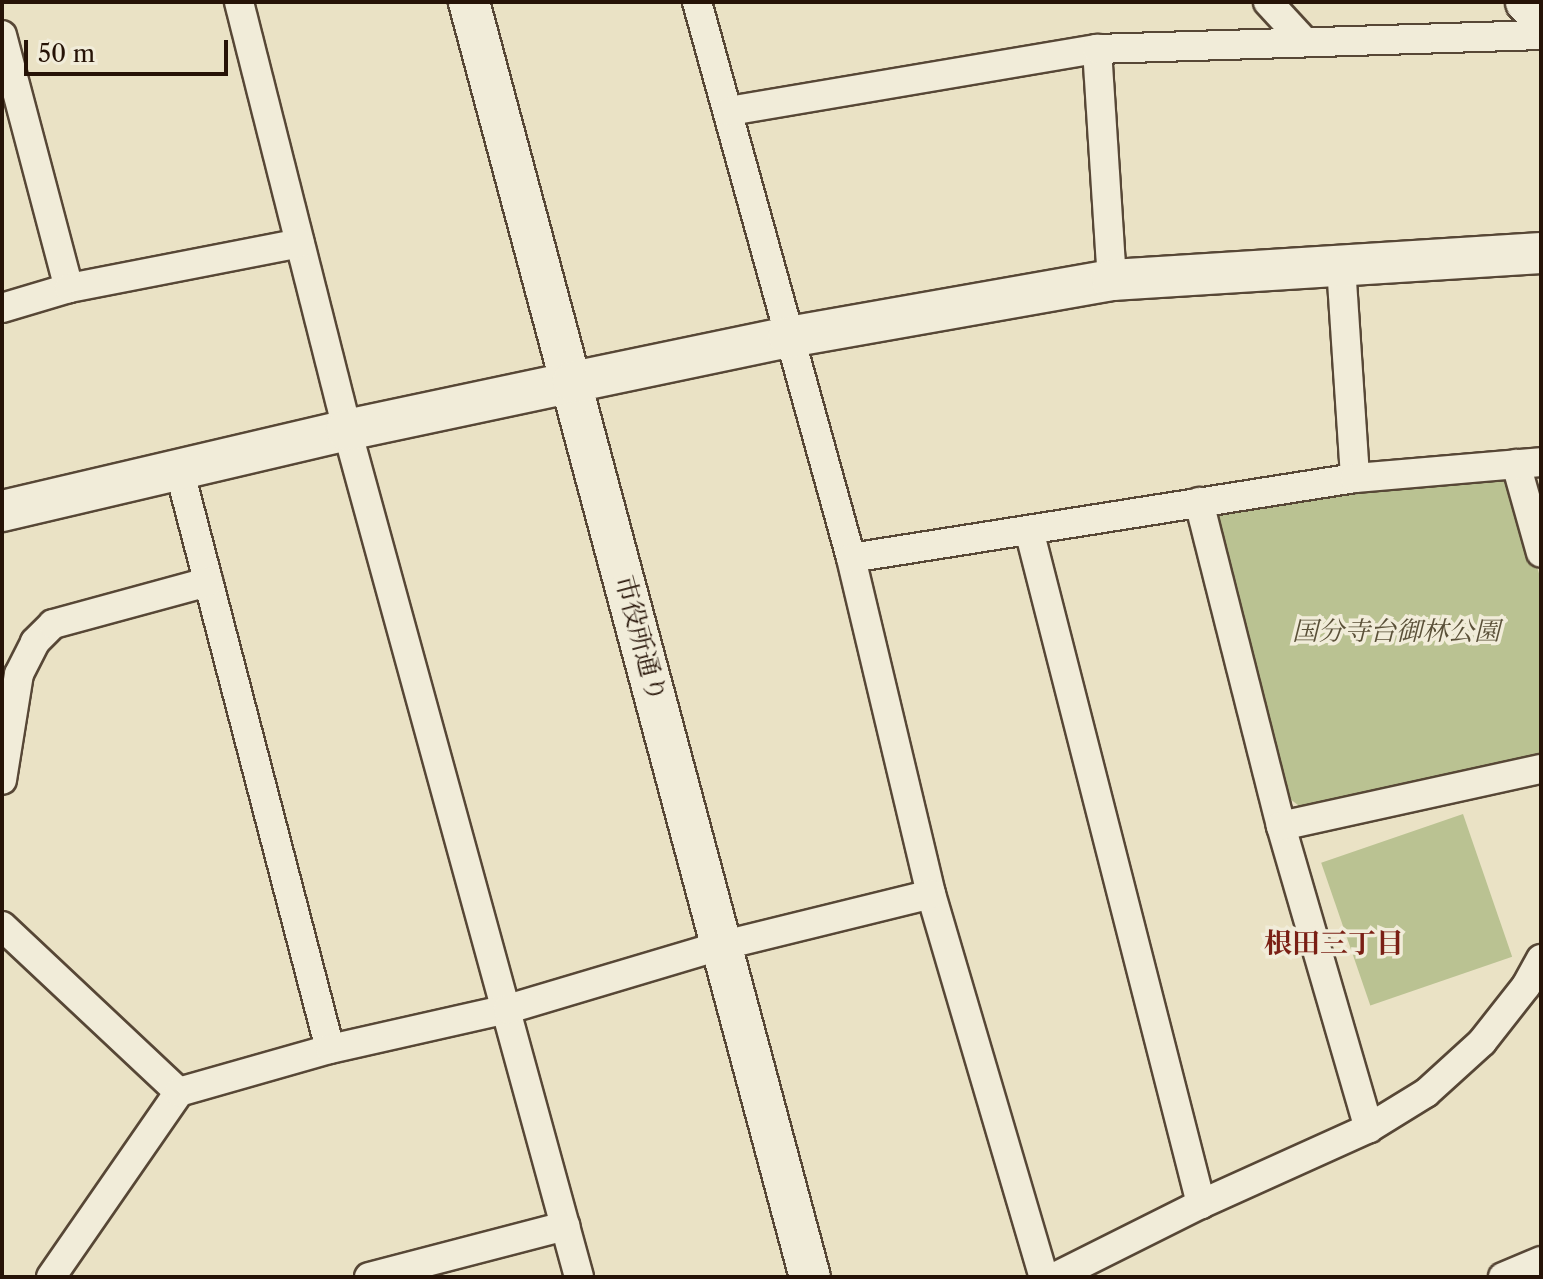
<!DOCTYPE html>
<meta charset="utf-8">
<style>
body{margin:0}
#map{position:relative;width:1543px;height:1279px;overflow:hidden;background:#eae2c5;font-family:"Libre Caslon Text","Noto Serif JP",serif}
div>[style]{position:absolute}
.green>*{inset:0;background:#bac292;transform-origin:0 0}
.roads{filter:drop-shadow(2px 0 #574736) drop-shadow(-2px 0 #574736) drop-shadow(0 2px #574736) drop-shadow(0 -2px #574736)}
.street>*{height:28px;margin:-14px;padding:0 14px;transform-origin:14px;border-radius:14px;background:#f1ecd9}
.secondary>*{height:40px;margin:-20px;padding:0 20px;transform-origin:20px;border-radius:20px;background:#f1ecd9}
span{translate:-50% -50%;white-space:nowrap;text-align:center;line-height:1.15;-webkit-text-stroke:7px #f1ecd9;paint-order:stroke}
.park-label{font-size:26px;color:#5a5038;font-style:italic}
.street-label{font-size:26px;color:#261307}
.neighbourhood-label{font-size:28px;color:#7a1f14;font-weight:700}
.frame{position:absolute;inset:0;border:4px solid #261307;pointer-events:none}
.scale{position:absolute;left:24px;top:40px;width:204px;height:36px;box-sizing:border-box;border:4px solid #261307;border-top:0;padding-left:10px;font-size:24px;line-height:28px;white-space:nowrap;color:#261307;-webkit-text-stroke:6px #f1ecd9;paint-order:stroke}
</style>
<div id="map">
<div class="green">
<div style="clip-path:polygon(1505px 480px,1516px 487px,1541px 581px,1541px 758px,1302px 808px,1290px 799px,1217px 522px,1221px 511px,1359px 490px)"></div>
<div style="left:1463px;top:814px;width:151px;height:150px;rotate:71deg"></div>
</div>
<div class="roads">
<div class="street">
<div style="left:239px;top:2px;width:441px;rotate:75.8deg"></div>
<div style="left:347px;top:430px;width:878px;rotate:74.68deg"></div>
<div style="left:697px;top:2px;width:577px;rotate:74.52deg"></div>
<div style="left:851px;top:558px;width:345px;rotate:76.6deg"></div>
<div style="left:931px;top:894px;width:399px;rotate:73.6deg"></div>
<div style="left:1268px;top:2px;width:52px;rotate:47.4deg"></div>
<div style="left:2px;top:35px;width:262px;rotate:75.2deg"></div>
<div style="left:1097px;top:49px;width:231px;rotate:86.3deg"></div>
<div style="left:729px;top:111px;width:373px;rotate:-9.6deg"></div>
<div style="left:1097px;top:49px;width:444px;rotate:-1.8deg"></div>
<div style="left:1341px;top:266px;width:212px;rotate:86.2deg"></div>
<div style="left:2px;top:308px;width:70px;rotate:-16.6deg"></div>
<div style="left:69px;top:288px;width:235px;rotate:-11deg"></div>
<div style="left:1516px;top:464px;width:92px;rotate:74.3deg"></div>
<div style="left:179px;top:469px;width:599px;rotate:75.41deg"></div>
<div style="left:1199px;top:502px;width:334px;rotate:75.8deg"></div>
<div style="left:1281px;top:826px;width:315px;rotate:73.8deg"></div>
<div style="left:1029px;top:530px;width:696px;rotate:75.68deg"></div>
<div style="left:851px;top:558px;width:510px;rotate:-9.02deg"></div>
<div style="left:1355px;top:478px;width:187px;rotate:-4.9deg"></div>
<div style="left:2px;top:780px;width:107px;rotate:-80.9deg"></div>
<div style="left:19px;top:674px;width:36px;rotate:-63deg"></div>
<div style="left:35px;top:642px;width:25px;rotate:-45deg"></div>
<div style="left:53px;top:624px;width:161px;rotate:-15.2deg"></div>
<div style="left:1281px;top:826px;width:266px;rotate:-12.4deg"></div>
<div style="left:2px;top:926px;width:243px;rotate:43.2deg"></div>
<div style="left:51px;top:1277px;width:225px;rotate:-55.3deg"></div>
<div style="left:179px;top:1092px;width:157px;rotate:-15.9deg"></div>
<div style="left:330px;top:1049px;width:182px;rotate:-12.7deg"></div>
<div style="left:508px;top:1009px;width:221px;rotate:-16.6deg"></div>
<div style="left:720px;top:946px;width:217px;rotate:-13.8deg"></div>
<div style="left:369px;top:1277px;width:203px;rotate:-14.6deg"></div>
<div style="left:1055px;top:1277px;width:163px;rotate:-26.6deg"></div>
<div style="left:1201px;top:1204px;width:184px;rotate:-24.3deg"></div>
<div style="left:1369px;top:1128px;width:67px;rotate:-31.6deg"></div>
<div style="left:1426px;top:1093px;width:76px;rotate:-42.3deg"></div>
<div style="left:1482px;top:1042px;width:71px;rotate:-51.8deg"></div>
<div style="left:1526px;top:986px;width:31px;rotate:-61deg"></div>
<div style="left:1503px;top:1277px;width:41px;rotate:-22.8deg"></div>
</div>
<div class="secondary">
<div style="left:469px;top:2px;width:1320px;rotate:75.03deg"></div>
<div style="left:1526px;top:2px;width:22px;rotate:47deg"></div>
<div style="left:2px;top:511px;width:354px;rotate:-13.2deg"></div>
<div style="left:347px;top:430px;width:231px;rotate:-12deg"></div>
<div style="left:573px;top:382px;width:221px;rotate:-11.8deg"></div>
<div style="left:789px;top:337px;width:328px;rotate:-10deg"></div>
<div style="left:1112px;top:280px;width:430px;rotate:-3.6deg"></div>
</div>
</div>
<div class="park-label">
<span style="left:1396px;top:632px">国分寺台御林公園</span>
</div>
<div class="street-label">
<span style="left:640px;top:639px;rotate:75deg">市役所通り</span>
</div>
<div class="neighbourhood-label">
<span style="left:1334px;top:943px">根田三丁目</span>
</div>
<div class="frame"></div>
<div class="scale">50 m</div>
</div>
